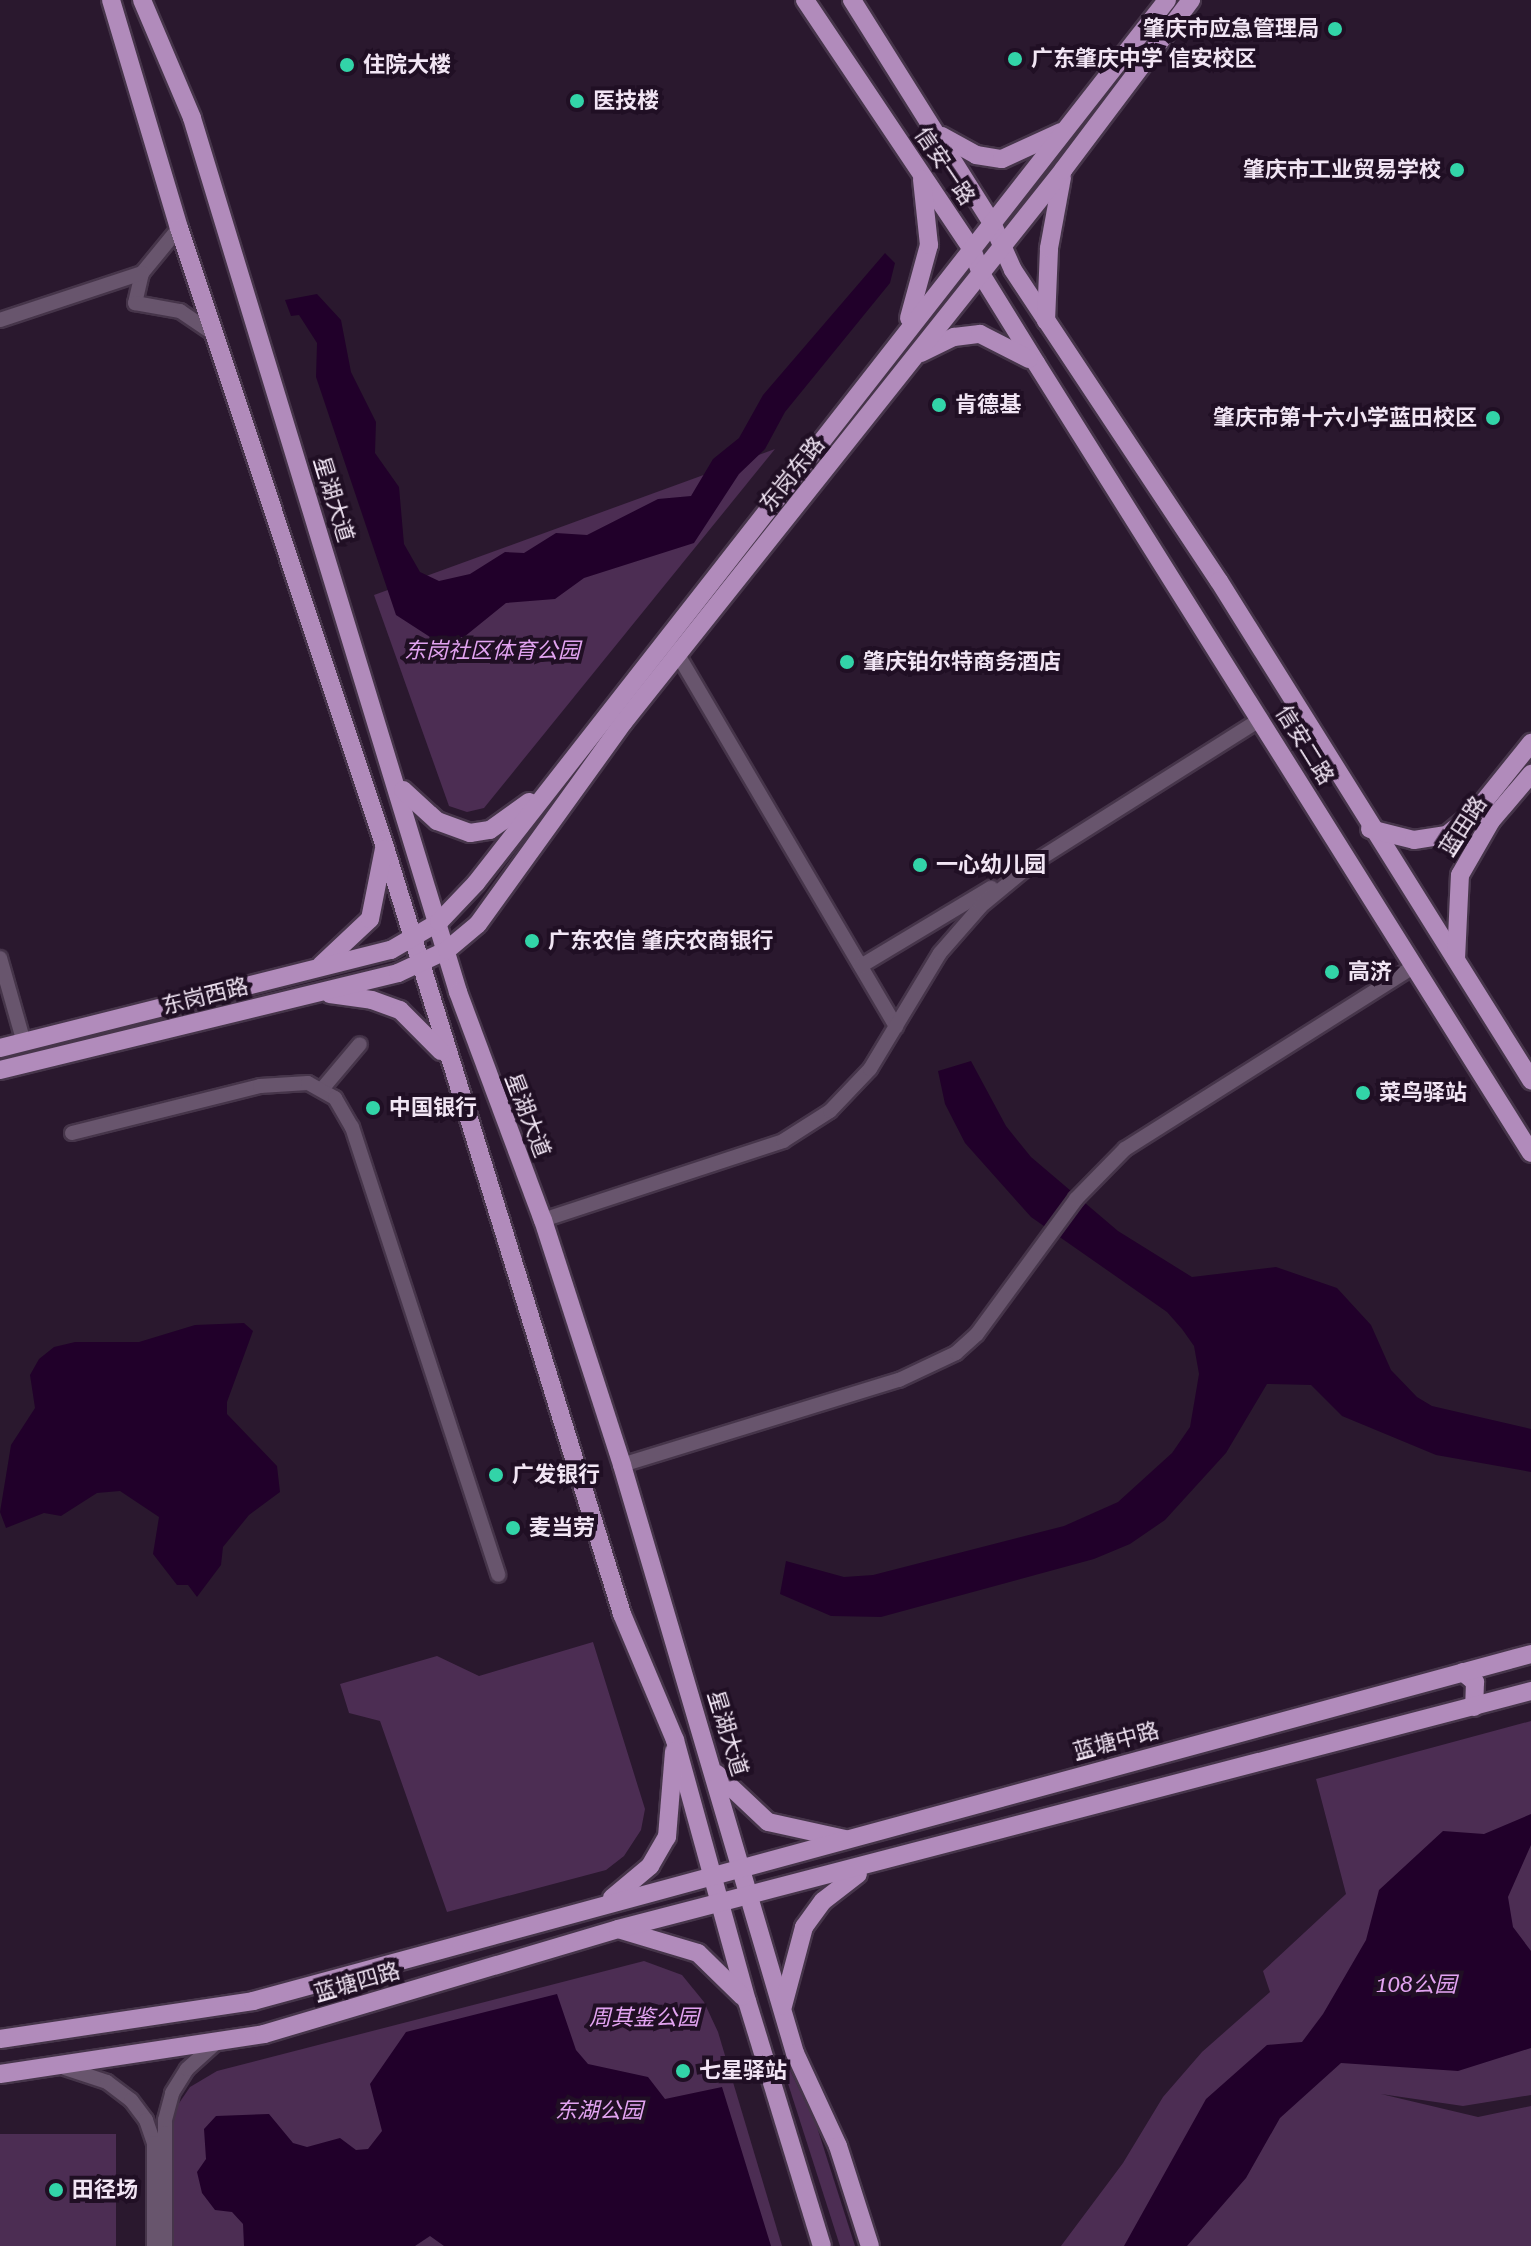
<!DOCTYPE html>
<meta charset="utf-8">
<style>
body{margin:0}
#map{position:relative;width:1531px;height:2246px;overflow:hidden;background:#2a182e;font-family:"Roboto Serif","Noto Sans SC",serif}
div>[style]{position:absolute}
.green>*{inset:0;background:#4c2d53;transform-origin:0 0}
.water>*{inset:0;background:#21002a}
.roads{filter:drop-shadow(2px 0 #46354a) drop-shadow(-2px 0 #46354a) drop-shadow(0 2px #46354a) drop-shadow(0 -2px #46354a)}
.minor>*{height:14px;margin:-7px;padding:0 7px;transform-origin:7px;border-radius:7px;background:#68556d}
.major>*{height:18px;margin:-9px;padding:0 9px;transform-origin:9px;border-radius:9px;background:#b18bbb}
.dots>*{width:22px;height:22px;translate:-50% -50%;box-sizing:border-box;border:4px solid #200f24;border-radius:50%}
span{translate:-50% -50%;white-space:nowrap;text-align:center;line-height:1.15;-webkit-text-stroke:8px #200f24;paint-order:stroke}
.poi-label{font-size:22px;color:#f1e5f4;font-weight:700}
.right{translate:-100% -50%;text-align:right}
.left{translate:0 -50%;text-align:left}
.street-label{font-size:22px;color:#f1e5f4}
.park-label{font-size:22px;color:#e2a3f1;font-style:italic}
</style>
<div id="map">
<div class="green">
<div style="clip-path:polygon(775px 449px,484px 808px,467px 812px,449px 806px,374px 595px)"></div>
<div style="clip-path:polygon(593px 1642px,645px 1809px,641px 1830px,624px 1856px,606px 1870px,447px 1912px,380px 1721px,349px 1713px,340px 1684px,437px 1656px,479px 1676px)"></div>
<div style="clip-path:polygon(1531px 1721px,1531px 2095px,1463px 2106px,1381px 2094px,1478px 2117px,1531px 2106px,1531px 2246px,1061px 2246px,1123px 2163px,1163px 2097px,1202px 2052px,1270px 1992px,1263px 1971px,1346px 1894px,1316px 1779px)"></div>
<div style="clip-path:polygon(644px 1961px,682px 1975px,704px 2002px,718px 2032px,782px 2246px,173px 2246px,173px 2112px,190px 2087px,217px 2071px)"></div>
<div style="clip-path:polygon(790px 2070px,816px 2124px,855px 2246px,840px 2246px,784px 2071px)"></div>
<div style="left:0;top:2134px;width:116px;height:112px"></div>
</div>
<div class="water">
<div style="clip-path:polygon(885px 253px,895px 263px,890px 283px,785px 412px,765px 449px,739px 474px,694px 543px,584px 578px,555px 599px,506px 603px,464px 637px,430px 637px,396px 615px,316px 377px,317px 343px,299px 315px,291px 316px,285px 300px,317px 294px,341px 320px,351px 372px,376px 422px,375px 453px,399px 487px,404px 544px,420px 572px,439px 581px,470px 574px,505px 552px,524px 553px,556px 533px,587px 535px,658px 499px,691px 496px,713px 459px,739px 438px,763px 395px)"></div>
<div style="clip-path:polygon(971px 1061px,1006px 1126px,1031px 1157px,1118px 1231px,1192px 1277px,1276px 1267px,1337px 1288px,1371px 1325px,1391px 1370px,1417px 1397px,1432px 1406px,1531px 1429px,1531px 1472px,1436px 1455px,1342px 1416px,1311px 1385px,1267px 1384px,1226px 1453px,1165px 1520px,1130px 1544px,1094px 1559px,881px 1617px,831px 1616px,780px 1594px,786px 1561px,844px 1577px,873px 1575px,1064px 1526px,1118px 1502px,1172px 1453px,1190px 1427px,1199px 1374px,1194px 1346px,1182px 1329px,1167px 1312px,1031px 1217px,965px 1143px,945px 1104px,938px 1071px)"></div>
<div style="clip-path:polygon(244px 1323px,253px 1331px,227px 1402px,227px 1414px,277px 1466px,280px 1492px,249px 1515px,223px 1547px,221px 1565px,197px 1597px,188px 1585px,177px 1585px,153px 1554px,159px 1517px,120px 1491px,97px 1493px,61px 1516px,44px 1513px,6px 1528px,0 1512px,11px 1445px,35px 1408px,30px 1375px,39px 1359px,54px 1347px,75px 1342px,139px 1342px,195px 1325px)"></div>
<div style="clip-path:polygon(1531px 1814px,1531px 1845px,1508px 1897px,1513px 1927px,1531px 1951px,1531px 2048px,1458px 2071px,1341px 2063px,1280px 2118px,1246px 2178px,1187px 2246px,1124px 2246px,1206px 2099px,1267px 2045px,1302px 2042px,1323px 2014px,1366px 1940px,1379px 1890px,1443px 1831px,1484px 1834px)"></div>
<div style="clip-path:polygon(557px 1994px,576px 2050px,588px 2064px,648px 2077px,665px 2099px,722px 2087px,771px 2246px,444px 2246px,430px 2236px,415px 2246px,244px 2246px,243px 2224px,232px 2212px,215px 2210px,202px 2193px,197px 2172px,206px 2159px,204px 2129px,216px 2116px,269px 2114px,293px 2143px,307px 2147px,340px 2138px,356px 2150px,368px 2149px,382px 2131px,370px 2084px,406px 2032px)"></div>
</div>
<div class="roads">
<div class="minor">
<div style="left:179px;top:228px;width:58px;rotate:129.4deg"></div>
<div style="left:142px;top:273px;width:31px;rotate:103deg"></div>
<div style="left:135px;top:303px;width:46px;rotate:10.1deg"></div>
<div style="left:180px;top:311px;width:41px;rotate:34.1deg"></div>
<div style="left:0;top:320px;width:150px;rotate:-18.3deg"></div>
<div style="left:674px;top:648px;width:439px;rotate:59.6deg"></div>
<div style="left:0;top:958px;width:88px;rotate:74.2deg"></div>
<div style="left:861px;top:966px;width:152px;rotate:-31deg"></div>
<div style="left:323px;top:1088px;width:57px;rotate:-49.9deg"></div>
<div style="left:72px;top:1133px;width:194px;rotate:-14deg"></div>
<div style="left:260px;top:1086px;width:48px;rotate:-3.6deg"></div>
<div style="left:308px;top:1083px;width:31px;rotate:29deg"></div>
<div style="left:335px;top:1098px;width:34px;rotate:60deg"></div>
<div style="left:352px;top:1127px;width:471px;rotate:71.9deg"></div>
<div style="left:543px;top:1220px;width:253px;rotate:-18.2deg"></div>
<div style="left:783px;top:1141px;width:56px;rotate:-32.6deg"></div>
<div style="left:830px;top:1111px;width:58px;rotate:-46.4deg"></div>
<div style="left:870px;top:1069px;width:135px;rotate:-58.9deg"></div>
<div style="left:940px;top:953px;width:62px;rotate:-48.9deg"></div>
<div style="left:981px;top:906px;width:67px;rotate:-39.6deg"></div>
<div style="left:1033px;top:863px;width:270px;rotate:-32.3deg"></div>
<div style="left:622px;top:1465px;width:290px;rotate:-17.1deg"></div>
<div style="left:899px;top:1380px;width:63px;rotate:-25.3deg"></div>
<div style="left:956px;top:1353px;width:28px;rotate:-42deg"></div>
<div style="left:977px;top:1334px;width:167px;rotate:-53.7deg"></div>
<div style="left:1076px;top:1199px;width:70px;rotate:-45.6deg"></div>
<div style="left:1125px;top:1149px;width:343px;rotate:-32.3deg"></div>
<div style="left:65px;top:2068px;width:44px;rotate:18.4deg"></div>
<div style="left:107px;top:2082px;width:30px;rotate:37deg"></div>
<div style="left:131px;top:2100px;width:25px;rotate:53deg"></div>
<div style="left:146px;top:2120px;width:24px;rotate:71deg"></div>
<div style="left:154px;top:2143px;width:103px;rotate:90deg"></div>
<div style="left:165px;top:2246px;width:126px;rotate:-90deg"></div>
<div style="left:165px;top:2120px;width:28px;rotate:-75deg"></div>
<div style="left:172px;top:2093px;width:28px;rotate:-58deg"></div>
<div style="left:187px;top:2069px;width:39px;rotate:-42deg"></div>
</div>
<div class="major">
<div style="left:111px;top:0;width:238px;rotate:73.4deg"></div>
<div style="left:179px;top:228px;width:649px;rotate:71.59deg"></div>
<div style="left:384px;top:844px;width:806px;rotate:72.82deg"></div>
<div style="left:622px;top:1614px;width:137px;rotate:67.2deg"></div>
<div style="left:675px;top:1740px;width:271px;rotate:74.6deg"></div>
<div style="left:747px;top:2001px;width:256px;rotate:73deg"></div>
<div style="left:142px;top:0;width:128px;rotate:67deg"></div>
<div style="left:192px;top:118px;width:914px;rotate:73.07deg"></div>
<div style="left:458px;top:992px;width:243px;rotate:69.6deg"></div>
<div style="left:543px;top:1220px;width:257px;rotate:72.1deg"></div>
<div style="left:622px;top:1465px;width:613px;rotate:73.61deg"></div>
<div style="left:795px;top:2053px;width:102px;rotate:65.2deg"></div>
<div style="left:838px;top:2146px;width:105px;rotate:72.3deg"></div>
<div style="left:805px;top:0;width:300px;rotate:56.2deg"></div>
<div style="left:972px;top:249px;width:27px;rotate:70deg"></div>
<div style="left:981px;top:274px;width:105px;rotate:58.3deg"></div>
<div style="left:1036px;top:363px;width:932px;rotate:57.93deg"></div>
<div style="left:852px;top:0;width:263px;rotate:57.9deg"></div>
<div style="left:992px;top:223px;width:51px;rotate:65.9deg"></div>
<div style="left:1013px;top:270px;width:373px;rotate:56.5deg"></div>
<div style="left:1219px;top:581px;width:589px;rotate:57.98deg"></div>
<div style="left:942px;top:136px;width:39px;rotate:29deg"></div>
<div style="left:976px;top:155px;width:26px;rotate:9deg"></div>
<div style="left:1002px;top:159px;width:65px;rotate:-24.6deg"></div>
<div style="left:909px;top:318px;width:76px;rotate:-74.7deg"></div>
<div style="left:929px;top:245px;width:66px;rotate:-96.1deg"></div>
<div style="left:1046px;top:321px;width:73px;rotate:-87.6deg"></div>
<div style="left:1049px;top:248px;width:72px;rotate:-79.6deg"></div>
<div style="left:921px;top:353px;width:37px;rotate:-26deg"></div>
<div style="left:954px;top:337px;width:26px;rotate:-7deg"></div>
<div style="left:980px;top:334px;width:55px;rotate:27deg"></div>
<div style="left:403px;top:790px;width:46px;rotate:42.4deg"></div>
<div style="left:437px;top:821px;width:35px;rotate:20deg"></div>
<div style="left:470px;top:833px;width:20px;rotate:-9deg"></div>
<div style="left:490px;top:830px;width:48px;rotate:-35.7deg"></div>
<div style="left:1370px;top:829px;width:45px;rotate:14deg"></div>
<div style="left:1414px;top:840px;width:33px;rotate:-9deg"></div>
<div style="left:1447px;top:835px;width:40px;rotate:-40deg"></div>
<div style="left:1478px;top:809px;width:85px;rotate:-51.2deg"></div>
<div style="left:1456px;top:959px;width:84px;rotate:-87.3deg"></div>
<div style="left:1460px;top:875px;width:62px;rotate:-60.1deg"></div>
<div style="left:1491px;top:821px;width:62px;rotate:-49.6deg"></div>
<div style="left:321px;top:965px;width:67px;rotate:-43.2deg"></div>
<div style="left:370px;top:919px;width:71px;rotate:-78.7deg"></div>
<div style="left:330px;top:994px;width:42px;rotate:8.1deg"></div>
<div style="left:372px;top:1000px;width:30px;rotate:20deg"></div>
<div style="left:400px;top:1010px;width:58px;rotate:45deg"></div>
<div style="left:0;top:1048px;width:403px;rotate:-14.1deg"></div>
<div style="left:391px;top:950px;width:56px;rotate:-30.3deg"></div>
<div style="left:439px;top:922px;width:54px;rotate:-46.5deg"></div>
<div style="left:476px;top:883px;width:1121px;rotate:-51.95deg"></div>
<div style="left:0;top:1070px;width:410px;rotate:-13.7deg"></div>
<div style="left:398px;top:973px;width:54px;rotate:-25.1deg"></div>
<div style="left:447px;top:950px;width:40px;rotate:-40deg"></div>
<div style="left:478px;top:924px;width:248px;rotate:-54.2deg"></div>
<div style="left:623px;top:723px;width:707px;rotate:-51.49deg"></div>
<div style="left:1063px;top:170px;width:213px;rotate:-53deg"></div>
<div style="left:1463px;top:1672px;width:16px;rotate:40deg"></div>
<div style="left:1475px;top:1682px;width:25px;rotate:92deg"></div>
<div style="left:717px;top:1774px;width:70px;rotate:43.3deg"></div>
<div style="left:768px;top:1822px;width:79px;rotate:12.4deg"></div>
<div style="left:612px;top:1898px;width:50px;rotate:-40.1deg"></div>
<div style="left:650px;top:1866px;width:34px;rotate:-60deg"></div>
<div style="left:667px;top:1837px;width:86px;rotate:-85.3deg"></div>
<div style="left:621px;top:1930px;width:80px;rotate:16.6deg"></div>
<div style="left:698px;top:1953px;width:62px;rotate:44.3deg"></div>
<div style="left:783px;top:2006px;width:82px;rotate:-75.1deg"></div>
<div style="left:804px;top:1927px;width:32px;rotate:-54deg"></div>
<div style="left:823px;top:1901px;width:44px;rotate:-37.6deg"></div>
<div style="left:0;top:2039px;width:256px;rotate:-8.5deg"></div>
<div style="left:253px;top:2001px;width:1324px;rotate:-15.19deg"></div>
<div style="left:0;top:2074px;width:267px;rotate:-8.6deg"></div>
<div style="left:264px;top:2034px;width:369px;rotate:-16.5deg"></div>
<div style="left:618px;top:1929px;width:944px;rotate:-14.61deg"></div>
</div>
</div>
<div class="dots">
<div style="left:1335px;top:29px;background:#32d4a8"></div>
<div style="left:1015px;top:59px;background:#32d4a8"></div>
<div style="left:347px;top:65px;background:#32d4a8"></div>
<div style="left:577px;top:101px;background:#32d4a8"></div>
<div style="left:1457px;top:170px;background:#32d4a8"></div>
<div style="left:939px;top:405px;background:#32d4a8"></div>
<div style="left:1493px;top:418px;background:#32d4a8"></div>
<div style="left:847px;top:662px;background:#32d4a8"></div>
<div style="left:920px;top:865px;background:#32d4a8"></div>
<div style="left:532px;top:941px;background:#32d4a8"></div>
<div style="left:1332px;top:972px;background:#32d4a8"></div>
<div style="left:1363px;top:1093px;background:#32d4a8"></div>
<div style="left:373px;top:1108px;background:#32d4a8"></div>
<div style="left:496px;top:1475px;background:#32d4a8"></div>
<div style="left:513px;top:1528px;background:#32d4a8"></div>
<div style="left:683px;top:2071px;background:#32d4a8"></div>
<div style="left:56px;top:2190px;background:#32d4a8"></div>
</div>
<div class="poi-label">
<span class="right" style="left:1319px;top:29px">肇庆市应急管理局</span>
<span class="left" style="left:1031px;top:59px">广东肇庆中学 信安校区</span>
<span class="left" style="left:363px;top:65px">住院大楼</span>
<span class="left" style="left:593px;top:101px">医技楼</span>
<span class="right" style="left:1441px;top:170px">肇庆市工业贸易学校</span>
<span class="left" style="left:955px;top:405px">肯德基</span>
<span class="right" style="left:1477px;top:418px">肇庆市第十六小学蓝田校区</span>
<span class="left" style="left:863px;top:662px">肇庆铂尔特商务酒店</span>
<span class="left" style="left:936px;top:865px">一心幼儿园</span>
<span class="left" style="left:548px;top:941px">广东农信 肇庆农商银行</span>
<span class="left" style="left:1348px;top:972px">高济</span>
<span class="left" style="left:1379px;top:1093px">菜鸟驿站</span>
<span class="left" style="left:389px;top:1108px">中国银行</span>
<span class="left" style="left:512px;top:1475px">广发银行</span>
<span class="left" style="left:529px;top:1528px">麦当劳</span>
<span class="left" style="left:699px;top:2071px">七星驿站</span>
<span class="left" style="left:72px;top:2190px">田径场</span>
</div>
<div class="street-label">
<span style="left:945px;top:166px;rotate:56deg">信安一路</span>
<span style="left:792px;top:474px;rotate:-51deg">东岗东路</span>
<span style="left:334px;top:499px;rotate:73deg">星湖大道</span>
<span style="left:1305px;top:745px;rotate:58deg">信安二路</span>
<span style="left:1463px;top:826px;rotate:-57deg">蓝田路</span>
<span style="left:205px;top:996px;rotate:-14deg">东岗西路</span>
<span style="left:528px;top:1115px;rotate:69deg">星湖大道</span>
<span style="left:728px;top:1733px;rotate:73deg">星湖大道</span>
<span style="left:1116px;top:1741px;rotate:-15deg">蓝塘中路</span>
<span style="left:357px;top:1982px;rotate:-16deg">蓝塘四路</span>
</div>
<div class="park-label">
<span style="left:492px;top:651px">东岗社区体育公园</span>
<span style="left:1416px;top:1985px">108公园</span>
<span style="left:644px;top:2018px">周其鉴公园</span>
<span style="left:599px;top:2111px">东湖公园</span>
</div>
</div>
